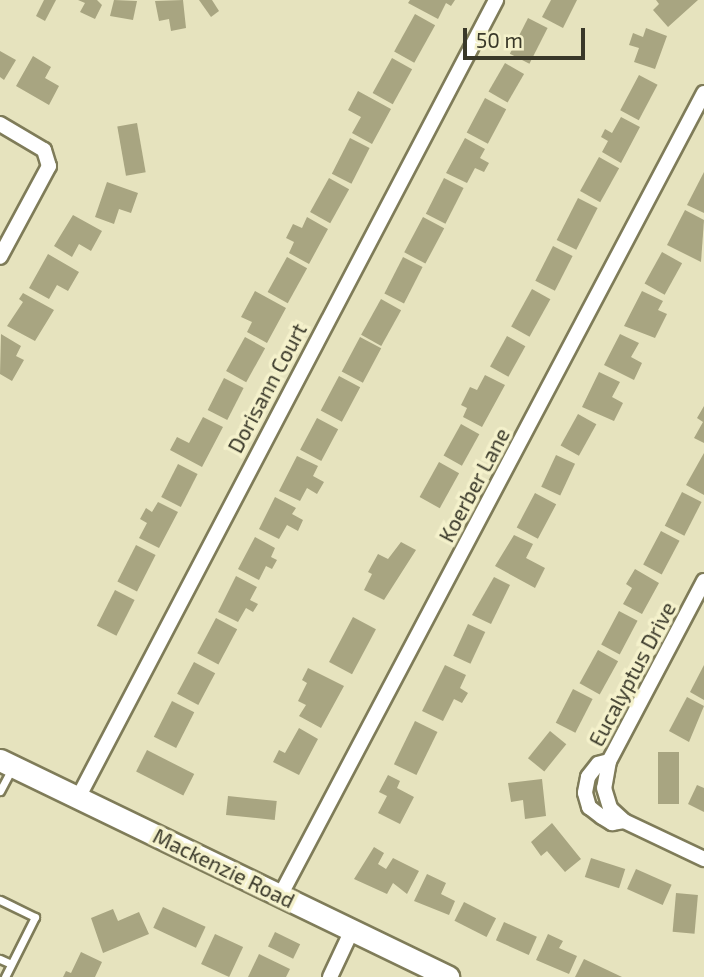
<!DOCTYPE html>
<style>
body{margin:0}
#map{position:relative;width:704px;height:977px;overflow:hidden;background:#e6e3be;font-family:"Exo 2",sans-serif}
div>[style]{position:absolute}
.building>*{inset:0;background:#a8a581;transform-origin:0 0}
.roads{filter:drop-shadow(2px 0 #7f7c59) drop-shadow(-2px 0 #7f7c59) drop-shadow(0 2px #7f7c59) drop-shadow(0 -2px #7f7c59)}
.lane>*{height:7px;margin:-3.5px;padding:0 3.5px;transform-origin:3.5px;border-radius:3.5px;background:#fff}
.street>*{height:14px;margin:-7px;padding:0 7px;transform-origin:7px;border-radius:7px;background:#fff}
.secondary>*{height:21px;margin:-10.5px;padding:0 10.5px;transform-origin:10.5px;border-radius:10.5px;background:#fff}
span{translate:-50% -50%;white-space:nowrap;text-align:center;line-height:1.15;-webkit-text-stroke:7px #f4f1cb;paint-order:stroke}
.street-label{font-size:21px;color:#393829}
.scale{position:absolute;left:463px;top:28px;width:122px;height:32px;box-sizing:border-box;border:4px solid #393829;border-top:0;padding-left:9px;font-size:21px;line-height:24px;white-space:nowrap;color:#393829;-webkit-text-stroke:5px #f4f1cb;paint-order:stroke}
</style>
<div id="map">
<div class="building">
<div style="clip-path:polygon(44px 0,56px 0,45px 21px,36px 16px)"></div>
<div style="clip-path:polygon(78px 0,97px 0,102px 5px,95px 19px,80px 12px,85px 3px)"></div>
<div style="clip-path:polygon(114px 0,137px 1px,133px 20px,110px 16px)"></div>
<div style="clip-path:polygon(183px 0,186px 28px,171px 31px,169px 19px,159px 21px,155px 1px)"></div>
<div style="clip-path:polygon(199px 0,212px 0,219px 11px,211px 17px)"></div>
<div style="clip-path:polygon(410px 0,455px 0,451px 6px,446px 3px,438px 19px,408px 3px)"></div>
<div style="clip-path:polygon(551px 0,577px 0,563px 28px,542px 17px)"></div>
<div style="clip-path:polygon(656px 0,698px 0,668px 27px,653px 10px,659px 4px)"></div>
<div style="left:415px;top:14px;width:23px;height:43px;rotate:29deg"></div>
<div style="left:528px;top:18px;width:22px;height:40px;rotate:27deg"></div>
<div style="clip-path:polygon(646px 28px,667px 36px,655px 69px,634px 62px,639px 48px,629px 45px,633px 33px,643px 37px)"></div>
<div style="clip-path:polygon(0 51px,16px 60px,4px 80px,0 77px)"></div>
<div style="clip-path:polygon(33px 56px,51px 67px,45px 78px,59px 86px,49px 105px,16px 86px)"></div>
<div style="left:392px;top:58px;width:23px;height:40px;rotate:29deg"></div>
<div style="left:505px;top:63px;width:22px;height:33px;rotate:30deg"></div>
<div style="left:639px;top:75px;width:21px;height:40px;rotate:28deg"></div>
<div style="clip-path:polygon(358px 91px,391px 109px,372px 144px,352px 133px,361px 117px,348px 110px)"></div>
<div style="left:485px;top:98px;width:24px;height:39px;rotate:28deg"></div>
<div style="clip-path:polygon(621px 117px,640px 127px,621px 163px,602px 152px,608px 141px,601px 137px,605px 129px,612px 133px)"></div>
<div style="left:137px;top:123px;width:50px;height:20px;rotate:80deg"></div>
<div style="left:350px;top:138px;width:22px;height:40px;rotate:27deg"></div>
<div style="clip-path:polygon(465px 138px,485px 149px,480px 158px,489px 163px,484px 172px,475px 168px,467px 183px,446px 173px)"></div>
<div style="left:599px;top:157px;width:23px;height:39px;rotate:29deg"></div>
<div style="clip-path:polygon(704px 172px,704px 213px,687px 205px)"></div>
<div style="left:329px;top:178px;width:23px;height:39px;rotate:29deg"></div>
<div style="left:444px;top:178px;width:22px;height:40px;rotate:27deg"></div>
<div style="clip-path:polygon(107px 182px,138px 193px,131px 213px,119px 209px,114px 224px,95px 217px)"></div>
<div style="left:578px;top:198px;width:22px;height:47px;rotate:27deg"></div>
<div style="clip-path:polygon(685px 210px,704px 220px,701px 262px,667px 245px)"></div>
<div style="clip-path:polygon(73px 215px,102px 231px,91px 251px,79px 244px,72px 257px,54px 246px)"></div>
<div style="clip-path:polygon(307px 217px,328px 229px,309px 264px,289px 253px,294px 242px,286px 238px,293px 224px,302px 228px)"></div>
<div style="left:423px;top:217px;width:24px;height:40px;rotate:28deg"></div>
<div style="left:553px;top:246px;width:22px;height:39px;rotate:27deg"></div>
<div style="left:662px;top:252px;width:23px;height:36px;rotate:29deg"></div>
<div style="clip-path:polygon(48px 254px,79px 272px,68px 291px,57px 285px,49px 299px,29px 288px)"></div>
<div style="left:287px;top:257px;width:23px;height:40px;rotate:29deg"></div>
<div style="left:403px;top:257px;width:22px;height:41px;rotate:27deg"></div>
<div style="left:532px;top:289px;width:21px;height:43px;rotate:29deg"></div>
<div style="clip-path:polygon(255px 291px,286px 308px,267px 343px,247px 332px,252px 322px,241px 317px)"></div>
<div style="clip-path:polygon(642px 291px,663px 301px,658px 310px,667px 314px,655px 338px,624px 326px)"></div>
<div style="clip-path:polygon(23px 293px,54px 310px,35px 341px,7px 326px,23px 302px,19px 299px)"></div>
<div style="left:381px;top:299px;width:23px;height:41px;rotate:29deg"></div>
<div style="clip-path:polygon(1px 334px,21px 346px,16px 356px,24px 360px,12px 381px,0 374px)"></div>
<div style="clip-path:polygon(620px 334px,639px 343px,631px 357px,642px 363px,634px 380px,604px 365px)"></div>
<div style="left:507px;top:336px;width:21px;height:35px;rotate:29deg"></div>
<div style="left:245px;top:337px;width:23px;height:39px;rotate:29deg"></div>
<div style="left:360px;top:337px;width:24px;height:39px;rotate:28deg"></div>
<div style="clip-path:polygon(599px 372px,620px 382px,612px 397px,623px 403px,614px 421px,582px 407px)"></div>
<div style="clip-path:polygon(485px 375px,505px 385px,482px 427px,463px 417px,467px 408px,461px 405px,470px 387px,477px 390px)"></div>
<div style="left:339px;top:376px;width:24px;height:39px;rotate:28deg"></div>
<div style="left:224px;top:378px;width:22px;height:36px;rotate:27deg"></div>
<div style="clip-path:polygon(704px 406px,704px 443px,694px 438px,703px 422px,697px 418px)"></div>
<div style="left:578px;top:414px;width:21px;height:36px;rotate:29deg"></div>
<div style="clip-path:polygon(203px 417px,223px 427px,202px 467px,170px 450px,177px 437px,189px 443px)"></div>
<div style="left:317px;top:418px;width:24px;height:36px;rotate:28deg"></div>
<div style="left:461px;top:424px;width:21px;height:36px;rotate:29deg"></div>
<div style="clip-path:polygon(704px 453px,704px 495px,686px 485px)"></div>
<div style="left:556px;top:455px;width:21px;height:35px;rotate:25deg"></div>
<div style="clip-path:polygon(297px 456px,318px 466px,313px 476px,324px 482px,317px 494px,307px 488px,300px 501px,279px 491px)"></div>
<div style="left:439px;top:462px;width:23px;height:40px;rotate:29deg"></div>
<div style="left:178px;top:464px;width:22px;height:37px;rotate:27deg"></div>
<div style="left:682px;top:492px;width:22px;height:38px;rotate:27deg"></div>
<div style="left:535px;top:493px;width:24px;height:39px;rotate:28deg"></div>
<div style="clip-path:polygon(275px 497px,296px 508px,292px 514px,303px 520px,298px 531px,287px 525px,279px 539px,259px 529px)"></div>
<div style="clip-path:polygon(158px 502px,178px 512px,159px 548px,139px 538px,147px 523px,140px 519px,146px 508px,152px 512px)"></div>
<div style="left:661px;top:531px;width:21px;height:38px;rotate:28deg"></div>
<div style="clip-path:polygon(514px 535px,533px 544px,526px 558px,545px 568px,535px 588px,495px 566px)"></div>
<div style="clip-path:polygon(255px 537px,275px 548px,271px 557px,277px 560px,272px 569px,266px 566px,259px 580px,238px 569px)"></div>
<div style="clip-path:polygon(401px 542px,416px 550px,384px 600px,364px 590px,372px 574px,368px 572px,378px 554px,388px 559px)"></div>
<div style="left:136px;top:545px;width:22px;height:41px;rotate:27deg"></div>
<div style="clip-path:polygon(635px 569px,659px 583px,642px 614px,623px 604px,632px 588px,626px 584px)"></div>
<div style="clip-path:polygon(236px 576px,257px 587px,250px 600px,258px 604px,253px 612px,246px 608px,238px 622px,218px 612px)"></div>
<div style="clip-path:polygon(494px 577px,510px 585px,491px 624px,472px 615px)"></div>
<div style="left:115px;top:590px;width:22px;height:40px;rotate:27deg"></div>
<div style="left:619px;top:611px;width:21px;height:38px;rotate:28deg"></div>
<div style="left:353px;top:617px;width:26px;height:51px;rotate:28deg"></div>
<div style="left:216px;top:618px;width:24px;height:40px;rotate:28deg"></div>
<div style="left:468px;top:624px;width:19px;height:35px;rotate:25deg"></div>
<div style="left:598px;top:650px;width:23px;height:38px;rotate:29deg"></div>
<div style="left:194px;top:662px;width:24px;height:36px;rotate:28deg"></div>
<div style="clip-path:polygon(445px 665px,466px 675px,460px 688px,468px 693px,462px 703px,454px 699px,443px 721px,422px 711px)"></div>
<div style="clip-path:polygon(704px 665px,704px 700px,690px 692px)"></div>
<div style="clip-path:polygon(308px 668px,344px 686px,321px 728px,299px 716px,306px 705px,298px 701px,307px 683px,302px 680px)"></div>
<div style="left:573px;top:689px;width:22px;height:38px;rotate:27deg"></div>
<div style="clip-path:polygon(687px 697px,704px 706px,689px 742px,669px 731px)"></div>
<div style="left:172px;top:701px;width:25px;height:40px;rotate:27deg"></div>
<div style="left:415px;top:721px;width:25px;height:48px;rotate:26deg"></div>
<div style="clip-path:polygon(299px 728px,318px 739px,299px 775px,273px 762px,279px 750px,285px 753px)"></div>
<div style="left:550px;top:731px;width:21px;height:35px;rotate:39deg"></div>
<div style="left:147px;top:750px;width:53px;height:24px;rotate:27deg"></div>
<div style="left:658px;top:752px;width:21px;height:52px"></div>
<div style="clip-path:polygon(388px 775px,400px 781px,397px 788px,414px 797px,400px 824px,378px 813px,387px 796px,379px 792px)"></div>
<div style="clip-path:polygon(542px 779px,546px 816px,525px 819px,523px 800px,511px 802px,508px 783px)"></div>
<div style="clip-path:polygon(697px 785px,704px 788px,704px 812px,688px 804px)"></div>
<div style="left:228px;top:796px;width:49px;height:19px;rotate:6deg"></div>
<div style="clip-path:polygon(552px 823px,581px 859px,565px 872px,547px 851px,541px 856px,531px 842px)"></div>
<div style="clip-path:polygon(374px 847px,384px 853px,378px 864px,386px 869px,393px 858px,419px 871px,407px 894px,393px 883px,387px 894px,354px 879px)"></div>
<div style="left:591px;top:858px;width:36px;height:20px;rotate:18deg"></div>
<div style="left:636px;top:869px;width:39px;height:22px;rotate:24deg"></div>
<div style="clip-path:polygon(427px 874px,446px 883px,441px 894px,455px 901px,449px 915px,414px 901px)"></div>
<div style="left:676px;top:893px;width:22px;height:39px;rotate:5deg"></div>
<div style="left:464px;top:902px;width:36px;height:21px;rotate:27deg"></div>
<div style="left:163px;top:907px;width:47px;height:23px;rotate:25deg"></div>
<div style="clip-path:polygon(113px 909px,118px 921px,139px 912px,149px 934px,103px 953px,91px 918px)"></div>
<div style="left:504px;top:922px;width:36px;height:20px;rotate:24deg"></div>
<div style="left:275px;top:932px;width:28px;height:16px;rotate:26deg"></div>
<div style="left:215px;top:934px;width:31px;height:33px;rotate:25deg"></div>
<div style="clip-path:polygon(548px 934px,563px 941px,559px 948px,577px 956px,569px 974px,536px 960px)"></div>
<div style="clip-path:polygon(81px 952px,102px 962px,95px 977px,63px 977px,66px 971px,71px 973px)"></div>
<div style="clip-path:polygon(259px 954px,290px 969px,286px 977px,248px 977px)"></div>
<div style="clip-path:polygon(584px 959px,622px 977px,575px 977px)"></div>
</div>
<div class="roads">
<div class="lane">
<div style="left:0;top:791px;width:27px;rotate:-62deg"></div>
<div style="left:0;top:900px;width:39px;rotate:26deg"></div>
<div style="left:35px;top:917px;width:67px;rotate:116.6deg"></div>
<div style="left:0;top:959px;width:12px;rotate:24deg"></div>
</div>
<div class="street">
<div style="left:0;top:124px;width:51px;rotate:30.6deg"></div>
<div style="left:44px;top:150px;width:17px;rotate:73deg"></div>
<div style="left:49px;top:166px;width:103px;rotate:118.3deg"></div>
<div style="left:704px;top:581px;width:204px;rotate:117.8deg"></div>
<div style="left:609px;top:761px;width:27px;rotate:100deg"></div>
<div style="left:604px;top:788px;width:21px;rotate:73deg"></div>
<div style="left:610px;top:808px;width:19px;rotate:43deg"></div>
<div style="left:624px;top:821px;width:89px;rotate:25.4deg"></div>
<div style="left:609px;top:761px;width:11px;rotate:165deg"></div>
<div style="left:598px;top:764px;width:16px;rotate:128deg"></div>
<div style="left:588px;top:777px;width:16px;rotate:101deg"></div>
<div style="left:585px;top:793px;width:15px;rotate:74deg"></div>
<div style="left:589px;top:807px;width:16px;rotate:38deg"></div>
<div style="left:602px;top:817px;width:12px;rotate:31deg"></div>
<div style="left:612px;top:823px;width:12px;rotate:-9deg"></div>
<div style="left:78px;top:798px;width:901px;rotate:-62.35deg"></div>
<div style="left:280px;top:896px;width:908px;rotate:-62.17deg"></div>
<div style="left:330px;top:977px;width:52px;rotate:-64.9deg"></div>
</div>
<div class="secondary">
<div style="left:0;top:760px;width:498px;rotate:25.8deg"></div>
</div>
</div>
<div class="street-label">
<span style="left:267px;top:388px;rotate:-62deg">Dorisann Court</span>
<span style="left:474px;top:485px;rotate:-62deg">Koerber Lane</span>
<span style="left:632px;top:674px;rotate:-62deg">Eucalyptus Drive</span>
<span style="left:224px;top:868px;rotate:26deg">Mackenzie Road</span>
</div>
<div class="scale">50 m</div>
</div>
